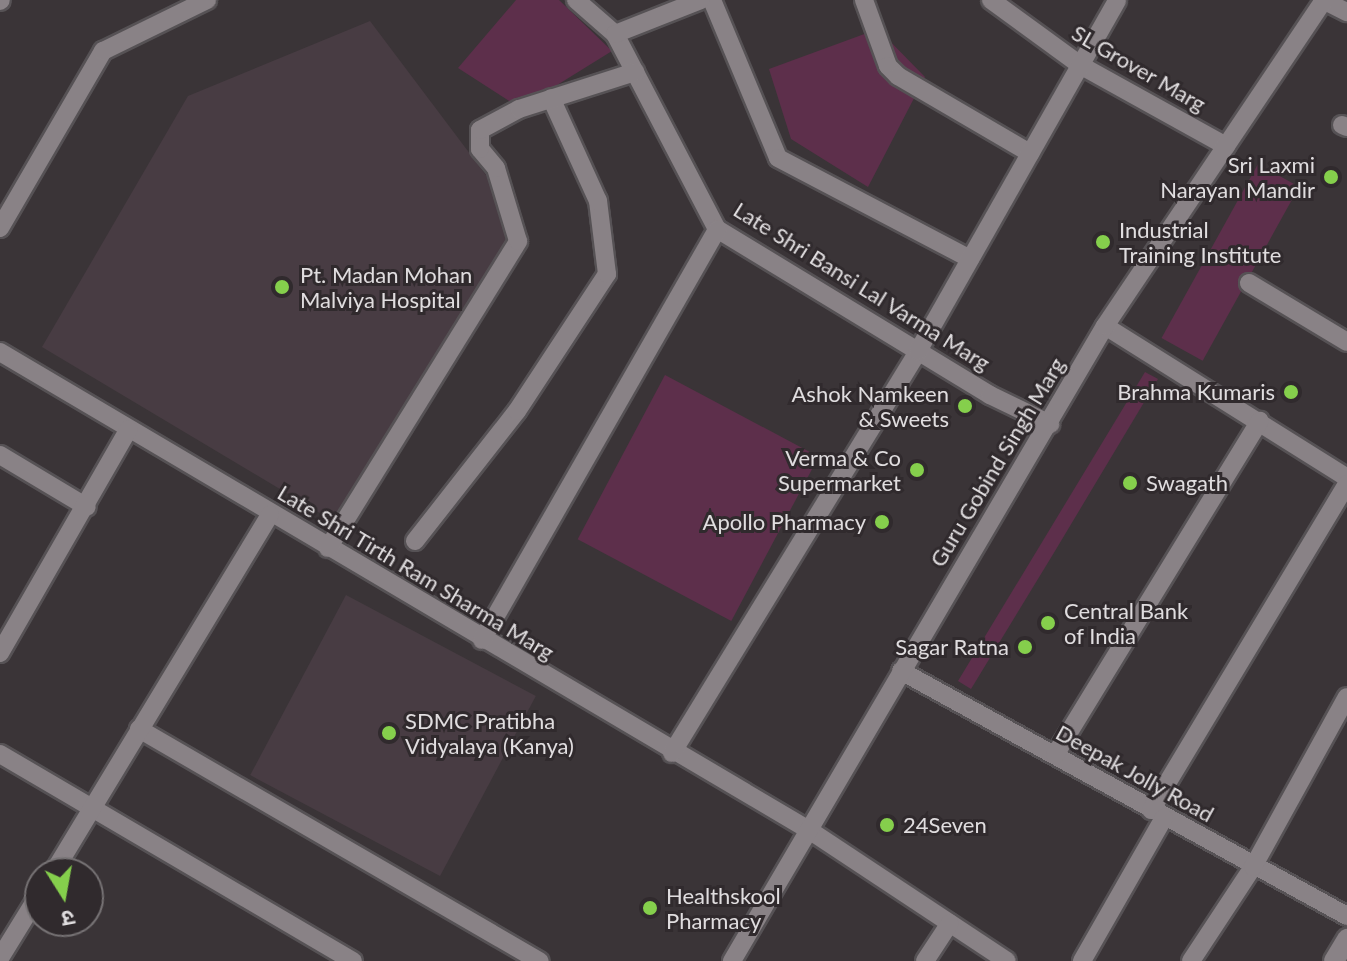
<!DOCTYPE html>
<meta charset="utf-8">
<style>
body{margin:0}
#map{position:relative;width:1347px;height:961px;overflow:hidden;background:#3a3437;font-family:Lato,"Noto Sans Devanagari",sans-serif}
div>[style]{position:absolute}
.built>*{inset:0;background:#483c43;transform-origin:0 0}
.green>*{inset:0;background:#5d2f4b;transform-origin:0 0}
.roads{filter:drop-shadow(2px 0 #565255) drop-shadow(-2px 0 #565255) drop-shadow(0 2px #565255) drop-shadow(0 -2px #565255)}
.minor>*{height:18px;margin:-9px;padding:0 9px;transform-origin:9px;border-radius:9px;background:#898286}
.secondary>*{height:20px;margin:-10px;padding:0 10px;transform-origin:10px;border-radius:10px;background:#898286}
.dots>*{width:22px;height:22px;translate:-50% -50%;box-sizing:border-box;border:4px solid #302a2d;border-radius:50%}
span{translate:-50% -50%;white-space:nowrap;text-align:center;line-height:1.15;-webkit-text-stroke:6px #302a2d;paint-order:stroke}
.street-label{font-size:22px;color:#e0dddf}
.poi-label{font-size:22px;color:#e0dddf}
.right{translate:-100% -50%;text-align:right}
.left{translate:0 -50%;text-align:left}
.north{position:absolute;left:24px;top:857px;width:80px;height:80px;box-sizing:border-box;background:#302a2d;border:2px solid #767274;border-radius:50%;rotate:169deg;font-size:22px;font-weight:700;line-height:32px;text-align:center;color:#e0dddf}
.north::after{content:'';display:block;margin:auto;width:28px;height:36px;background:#85cf4c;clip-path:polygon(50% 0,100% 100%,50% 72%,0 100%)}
</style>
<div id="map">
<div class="built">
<div style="clip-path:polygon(370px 21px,525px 227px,335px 522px,42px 347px,188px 96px)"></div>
<div style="left:346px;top:595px;width:215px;height:204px;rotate:28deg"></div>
</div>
<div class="green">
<div style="clip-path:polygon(516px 0,559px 0,612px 51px,520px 108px,458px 68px)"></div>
<div style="clip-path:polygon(878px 29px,925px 77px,868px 187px,791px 139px,769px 69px)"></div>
<div style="left:1258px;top:164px;width:47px;height:199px;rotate:29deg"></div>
<div style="clip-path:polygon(1145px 372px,1158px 379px,1055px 551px,971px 689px,958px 681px)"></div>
<div style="left:665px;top:375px;width:174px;height:186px;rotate:28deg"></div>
</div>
<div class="roads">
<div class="minor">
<div style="left:576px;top:0;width:52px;rotate:41.1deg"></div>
<div style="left:615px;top:34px;width:220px;rotate:62.4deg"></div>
<div style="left:717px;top:229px;width:320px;rotate:31.3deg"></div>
<div style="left:990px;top:395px;width:67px;rotate:25.8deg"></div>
<div style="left:712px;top:0;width:171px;rotate:67.3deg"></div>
<div style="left:778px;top:158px;width:217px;rotate:27.7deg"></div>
<div style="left:864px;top:0;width:70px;rotate:70deg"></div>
<div style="left:888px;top:66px;width:14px;rotate:45deg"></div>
<div style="left:898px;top:76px;width:153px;rotate:30.3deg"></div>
<div style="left:991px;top:0;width:110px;rotate:36.1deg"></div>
<div style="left:1080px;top:65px;width:167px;rotate:29deg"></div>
<div style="left:1323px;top:0;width:27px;rotate:27deg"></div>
<div style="left:0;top:1px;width:1px;rotate:-45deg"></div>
<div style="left:615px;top:34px;width:92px;rotate:-21.6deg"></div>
<div style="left:1342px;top:125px;width:5px;rotate:22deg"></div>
<div style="left:0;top:228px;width:205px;rotate:-59.8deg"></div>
<div style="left:103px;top:51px;width:116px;rotate:-26.1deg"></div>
<div style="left:1249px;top:283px;width:114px;rotate:31deg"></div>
<div style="left:1105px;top:326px;width:286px;rotate:32.1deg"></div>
<div style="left:0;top:352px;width:940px;rotate:30.58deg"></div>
<div style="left:809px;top:830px;width:237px;rotate:33.5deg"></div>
<div style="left:0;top:455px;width:101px;rotate:30.9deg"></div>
<div style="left:415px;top:541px;width:165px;rotate:-51.9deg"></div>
<div style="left:517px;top:411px;width:164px;rotate:-56.7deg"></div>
<div style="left:607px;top:274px;width:74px;rotate:-97deg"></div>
<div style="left:598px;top:201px;width:113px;rotate:-114.5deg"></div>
<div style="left:328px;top:548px;width:361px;rotate:-58.2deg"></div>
<div style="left:518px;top:241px;width:76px;rotate:-106.8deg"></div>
<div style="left:496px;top:168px;width:25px;rotate:-130deg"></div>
<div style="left:480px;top:149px;width:19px;rotate:-90deg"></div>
<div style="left:480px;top:130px;width:44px;rotate:-28.3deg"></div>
<div style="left:519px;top:109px;width:122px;rotate:-17.7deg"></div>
<div style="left:482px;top:640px;width:473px;rotate:-60.2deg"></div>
<div style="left:0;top:653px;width:258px;rotate:-60.1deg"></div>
<div style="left:901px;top:671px;width:509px;rotate:28.78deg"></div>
<div style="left:139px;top:729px;width:463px;rotate:30.1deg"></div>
<div style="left:672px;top:753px;width:471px;rotate:-58.5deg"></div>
<div style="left:918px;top:351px;width:403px;rotate:-60.4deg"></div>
<div style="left:0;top:754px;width:409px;rotate:30.4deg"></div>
<div style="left:1055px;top:755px;width:392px;rotate:-58.5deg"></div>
<div style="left:1151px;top:810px;width:380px;rotate:-59deg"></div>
<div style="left:53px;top:873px;width:419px;rotate:-58.8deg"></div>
<div style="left:0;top:958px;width:76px;rotate:-58.4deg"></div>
<div style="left:732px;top:961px;width:736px;rotate:-59.57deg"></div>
<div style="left:1105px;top:326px;width:393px;rotate:-56.1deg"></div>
<div style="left:925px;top:961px;width:45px;rotate:-56.7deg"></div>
<div style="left:1082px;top:961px;width:165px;rotate:-60.2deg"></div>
<div style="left:1191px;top:961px;width:113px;rotate:-56.6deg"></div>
<div style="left:1253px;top:867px;width:194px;rotate:-61.1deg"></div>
</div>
<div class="secondary">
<div style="left:1334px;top:961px;width:26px;rotate:-59deg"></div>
</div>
</div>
<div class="dots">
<div style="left:1331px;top:177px;background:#85cf4c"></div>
<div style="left:1103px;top:242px;background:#85cf4c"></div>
<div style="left:282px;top:287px;background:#85cf4c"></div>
<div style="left:1291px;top:392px;background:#85cf4c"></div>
<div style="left:965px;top:406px;background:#85cf4c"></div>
<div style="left:917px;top:470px;background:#85cf4c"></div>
<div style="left:1130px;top:483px;background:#85cf4c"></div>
<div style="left:882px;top:522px;background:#85cf4c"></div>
<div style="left:1048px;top:623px;background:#85cf4c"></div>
<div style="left:1025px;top:647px;background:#85cf4c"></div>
<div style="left:389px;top:733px;background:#85cf4c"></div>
<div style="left:887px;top:825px;background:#85cf4c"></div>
<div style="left:650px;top:908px;background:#85cf4c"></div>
</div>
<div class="street-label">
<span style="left:1139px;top:68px;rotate:30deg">SL Grover Marg</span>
<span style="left:862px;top:286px;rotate:32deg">Late Shri Bansi Lal Varma Marg</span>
<span style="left:997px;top:462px;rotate:-59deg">Guru Gobind Singh Marg</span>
<span style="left:416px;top:572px;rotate:31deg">Late Shri Tirth Ram Sharma Marg</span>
<span style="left:1135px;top:773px;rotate:29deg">Deepak Jolly Road</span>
</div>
<div class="poi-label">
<span class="right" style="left:1315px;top:177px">Sri Laxmi<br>Narayan Mandir</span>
<span class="left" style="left:1119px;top:242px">Industrial<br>Training Institute</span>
<span class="left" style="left:300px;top:287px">Pt. Madan Mohan<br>Malviya Hospital</span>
<span class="right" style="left:1275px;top:392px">Brahma Kumaris</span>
<span class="right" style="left:949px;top:406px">Ashok Namkeen<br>&amp; Sweets</span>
<span class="right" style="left:901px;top:470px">Verma &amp; Co<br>Supermarket</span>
<span class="left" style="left:1146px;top:483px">Swagath</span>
<span class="right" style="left:866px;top:522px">Apollo Pharmacy</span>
<span class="left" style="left:1064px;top:623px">Central Bank<br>of India</span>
<span class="right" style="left:1009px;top:647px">Sagar Ratna</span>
<span class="left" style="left:405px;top:733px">SDMC Pratibha<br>Vidyalaya (Kanya)</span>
<span class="left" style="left:903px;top:825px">24Seven</span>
<span class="left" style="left:666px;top:908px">Healthskool<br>Pharmacy</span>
</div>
<div class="north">उ</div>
</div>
